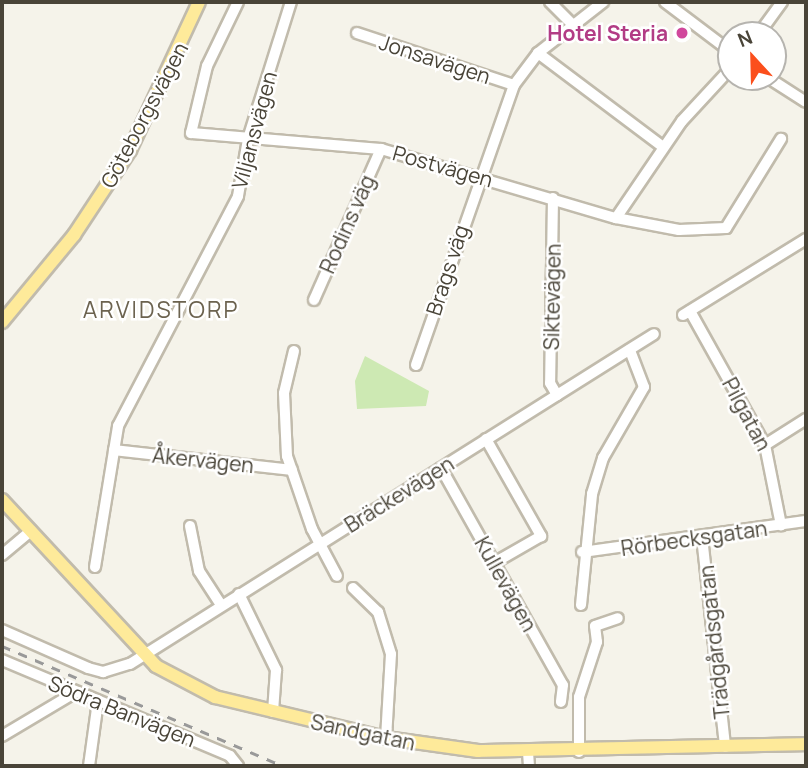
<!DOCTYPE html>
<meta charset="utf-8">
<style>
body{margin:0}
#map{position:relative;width:808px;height:768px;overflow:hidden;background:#f5f3ea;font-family:Manrope,sans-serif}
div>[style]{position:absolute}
.green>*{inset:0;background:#cde9b3}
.roads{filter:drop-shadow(2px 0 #c1bbac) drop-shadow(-2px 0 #c1bbac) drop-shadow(0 2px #c1bbac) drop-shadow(0 -2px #c1bbac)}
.minor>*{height:10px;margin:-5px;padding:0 5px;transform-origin:5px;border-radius:5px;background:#fff}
.major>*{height:12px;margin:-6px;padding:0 6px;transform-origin:6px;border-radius:6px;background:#feea9a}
.rail>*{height:2.5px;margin-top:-1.25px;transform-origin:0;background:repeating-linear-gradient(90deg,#999 0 9px,transparent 0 18px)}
.dots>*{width:19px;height:19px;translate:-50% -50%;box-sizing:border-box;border:4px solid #fff;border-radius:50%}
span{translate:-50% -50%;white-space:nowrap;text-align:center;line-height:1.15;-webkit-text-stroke:5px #fff;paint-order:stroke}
.hotel-label{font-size:21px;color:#b23c85;font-weight:700}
.right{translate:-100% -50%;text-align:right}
.street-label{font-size:21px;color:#494438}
.neighbourhood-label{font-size:23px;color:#6c634f;letter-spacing:2px}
.frame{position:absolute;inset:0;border:4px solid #494438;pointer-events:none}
.north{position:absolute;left:717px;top:21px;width:70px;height:70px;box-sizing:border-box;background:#fff;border:2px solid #b6b4af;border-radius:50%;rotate:338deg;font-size:19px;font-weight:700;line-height:28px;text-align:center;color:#494438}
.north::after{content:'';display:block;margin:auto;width:24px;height:32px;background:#fb4f1c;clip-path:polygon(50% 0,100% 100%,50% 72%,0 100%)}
</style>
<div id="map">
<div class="green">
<div style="clip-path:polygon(365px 356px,429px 391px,426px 406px,357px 409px,355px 381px)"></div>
</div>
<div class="roads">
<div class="minor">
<div style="left:238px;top:2px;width:71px;rotate:115.8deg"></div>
<div style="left:207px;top:66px;width:69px;rotate:103.4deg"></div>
<div style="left:191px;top:133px;width:191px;rotate:4.8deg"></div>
<div style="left:381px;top:149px;width:245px;rotate:16.4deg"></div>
<div style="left:616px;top:218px;width:64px;rotate:10.8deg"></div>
<div style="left:679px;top:230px;width:47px;rotate:-2.4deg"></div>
<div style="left:726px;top:228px;width:105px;rotate:-58.3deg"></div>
<div style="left:550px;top:2px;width:35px;rotate:45deg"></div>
<div style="left:665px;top:2px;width:83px;rotate:37.1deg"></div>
<div style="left:357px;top:33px;width:165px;rotate:18.3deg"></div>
<div style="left:758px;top:35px;width:41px;rotate:-54deg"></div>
<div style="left:538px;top:53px;width:156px;rotate:36.9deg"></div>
<div style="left:767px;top:77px;width:46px;rotate:32.7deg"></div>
<div style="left:553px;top:198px;width:185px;rotate:90.9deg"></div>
<div style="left:550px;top:383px;width:14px;rotate:60deg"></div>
<div style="left:616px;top:218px;width:117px;rotate:-55.8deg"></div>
<div style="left:682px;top:121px;width:72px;rotate:-47.2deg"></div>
<div style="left:314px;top:300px;width:165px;rotate:-66.1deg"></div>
<div style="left:690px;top:311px;width:154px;rotate:60.8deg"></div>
<div style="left:765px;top:445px;width:82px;rotate:78.7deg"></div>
<div style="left:683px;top:315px;width:145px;rotate:-31.7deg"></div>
<div style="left:294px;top:351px;width:43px;rotate:103.4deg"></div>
<div style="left:284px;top:393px;width:63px;rotate:87.3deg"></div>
<div style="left:287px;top:456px;width:77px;rotate:71.1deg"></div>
<div style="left:312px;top:529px;width:53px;rotate:62deg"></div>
<div style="left:416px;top:365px;width:297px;rotate:-70.7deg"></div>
<div style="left:514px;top:85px;width:40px;rotate:-53deg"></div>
<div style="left:538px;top:53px;width:83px;rotate:-38.1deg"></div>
<div style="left:486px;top:439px;width:112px;rotate:60.4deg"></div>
<div style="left:541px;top:536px;width:54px;rotate:150.1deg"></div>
<div style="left:765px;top:445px;width:49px;rotate:-32.4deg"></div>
<div style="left:114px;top:450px;width:179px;rotate:6.4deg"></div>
<div style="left:441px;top:468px;width:249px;rotate:60.7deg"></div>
<div style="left:563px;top:685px;width:17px;rotate:97deg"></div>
<div style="left:190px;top:526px;width:46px;rotate:78.7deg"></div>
<div style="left:199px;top:571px;width:40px;rotate:57.1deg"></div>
<div style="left:702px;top:537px;width:211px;rotate:83.7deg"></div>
<div style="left:582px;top:552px;width:226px;rotate:-7.9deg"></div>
<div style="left:2px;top:555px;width:38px;rotate:-40deg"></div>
<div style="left:95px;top:567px;width:143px;rotate:-80.7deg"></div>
<div style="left:118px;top:426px;width:259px;rotate:-62.4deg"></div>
<div style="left:238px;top:196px;width:58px;rotate:-80deg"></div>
<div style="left:248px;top:139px;width:144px;rotate:-72.6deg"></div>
<div style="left:353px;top:588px;width:35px;rotate:44deg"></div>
<div style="left:378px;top:612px;width:44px;rotate:72.8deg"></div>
<div style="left:391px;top:654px;width:84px;rotate:93.4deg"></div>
<div style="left:239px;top:594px;width:85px;rotate:64deg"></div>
<div style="left:276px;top:670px;width:42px;rotate:94.1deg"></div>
<div style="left:581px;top:605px;width:112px;rotate:-84.3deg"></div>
<div style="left:592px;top:494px;width:38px;rotate:-73deg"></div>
<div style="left:603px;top:458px;width:82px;rotate:-60deg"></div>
<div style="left:644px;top:387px;width:40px;rotate:-111deg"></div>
<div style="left:2px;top:630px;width:94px;rotate:23.8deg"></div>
<div style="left:88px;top:668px;width:16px;rotate:15deg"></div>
<div style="left:103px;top:672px;width:28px;rotate:-17deg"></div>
<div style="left:130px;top:664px;width:619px;rotate:-32.2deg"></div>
<div style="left:2px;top:660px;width:247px;rotate:22.8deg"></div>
<div style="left:230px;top:756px;width:13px;rotate:51deg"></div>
<div style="left:2px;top:736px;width:84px;rotate:-30.8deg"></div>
<div style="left:528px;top:752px;width:14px;rotate:86deg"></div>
<div style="left:579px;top:752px;width:55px;rotate:-90deg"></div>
<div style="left:579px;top:697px;width:58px;rotate:-71.9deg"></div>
<div style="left:597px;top:642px;width:16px;rotate:-97deg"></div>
<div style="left:595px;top:626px;width:24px;rotate:-19deg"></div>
<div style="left:89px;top:766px;width:66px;rotate:-82.1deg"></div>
</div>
<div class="major">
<div style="left:2px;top:322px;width:113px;rotate:-50.4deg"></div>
<div style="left:74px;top:235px;width:102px;rotate:-56.6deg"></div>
<div style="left:130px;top:150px;width:163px;rotate:-65deg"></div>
<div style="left:2px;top:500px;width:226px;rotate:47.1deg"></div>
<div style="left:156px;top:666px;width:67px;rotate:27.7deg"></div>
<div style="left:215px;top:697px;width:176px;rotate:13.5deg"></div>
<div style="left:386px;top:738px;width:93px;rotate:8deg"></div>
<div style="left:478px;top:751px;width:328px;rotate:-1.2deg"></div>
</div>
</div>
<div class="rail">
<div style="left:2px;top:646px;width:306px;rotate:23.1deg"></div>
</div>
<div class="dots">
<div style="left:682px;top:33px;background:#d1479c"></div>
</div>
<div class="hotel-label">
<span class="right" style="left:668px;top:33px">Hotel Steria</span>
</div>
<div class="street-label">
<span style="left:435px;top:59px;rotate:18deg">Jonsavägen</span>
<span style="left:144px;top:115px;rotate:-62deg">Göteborgsvägen</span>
<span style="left:254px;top:130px;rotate:-75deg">Viljansvägen</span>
<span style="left:443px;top:166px;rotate:16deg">Postvägen</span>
<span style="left:347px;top:224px;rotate:-66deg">Rodins väg</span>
<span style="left:447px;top:270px;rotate:-72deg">Brags väg</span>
<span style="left:552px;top:297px;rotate:-89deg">Siktevägen</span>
<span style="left:747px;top:414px;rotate:62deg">Pilgatan</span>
<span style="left:203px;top:460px;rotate:6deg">Åkervägen</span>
<span style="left:399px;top:494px;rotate:-32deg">Bräckevägen</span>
<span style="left:694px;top:538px;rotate:-8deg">Rörbecksgatan</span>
<span style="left:506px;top:584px;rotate:61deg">Kullevägen</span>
<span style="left:714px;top:642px;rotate:-96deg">Trädgårdsgatan</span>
<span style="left:122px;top:711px;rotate:22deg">Södra Banvägen</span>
<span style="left:363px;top:732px;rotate:12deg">Sandgatan</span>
</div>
<div class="neighbourhood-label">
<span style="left:161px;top:309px">ARVIDSTORP</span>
</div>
<div class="frame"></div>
<div class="north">N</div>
</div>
